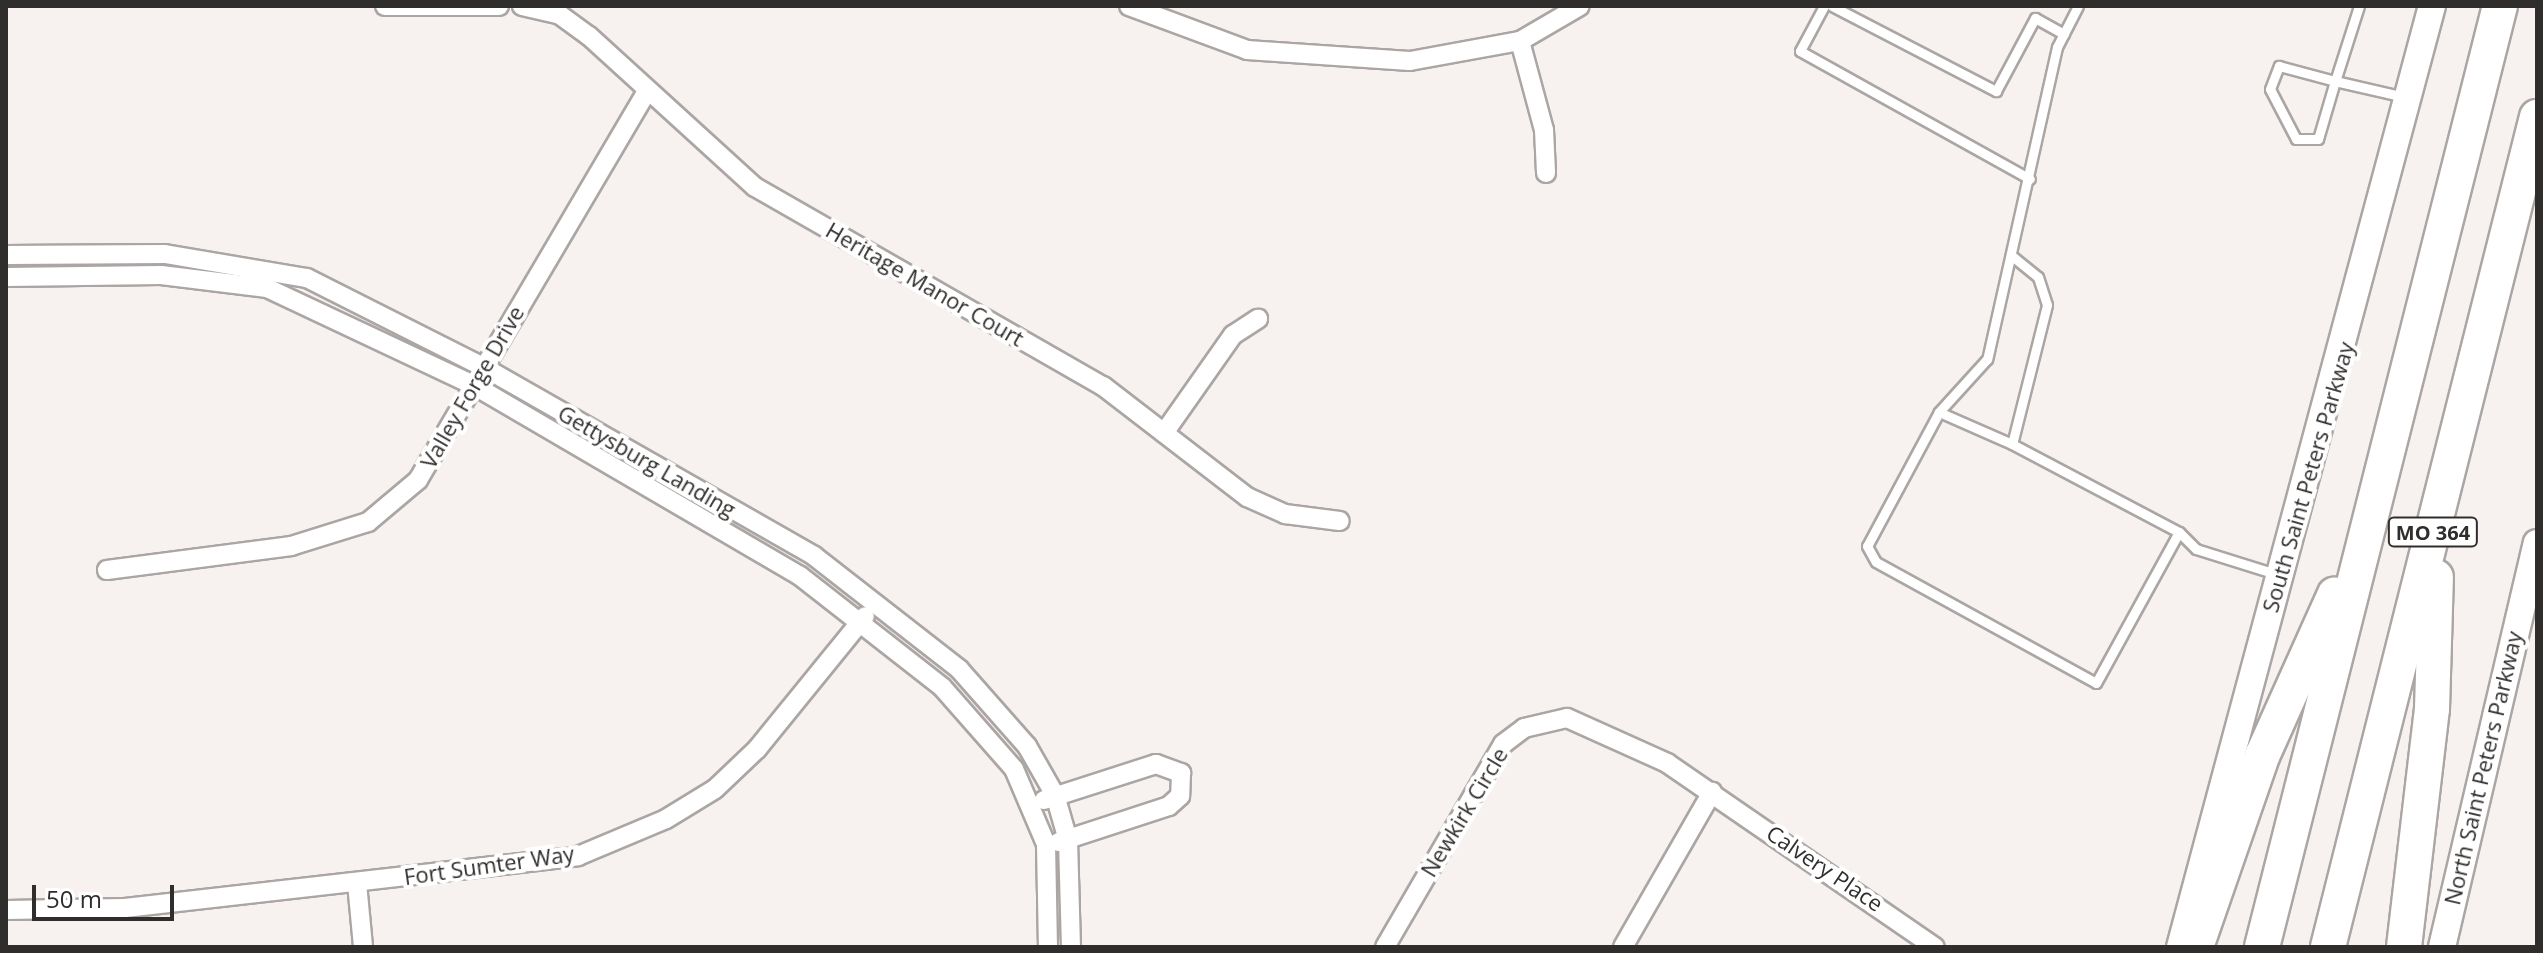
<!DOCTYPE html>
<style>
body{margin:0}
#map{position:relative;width:2543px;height:953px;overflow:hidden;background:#f7f2ef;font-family:"Open Sans",sans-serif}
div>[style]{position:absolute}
.roads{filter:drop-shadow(2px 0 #aba6a3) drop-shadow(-2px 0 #aba6a3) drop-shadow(0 2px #aba6a3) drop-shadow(0 -2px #aba6a3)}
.service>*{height:9px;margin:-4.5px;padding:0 4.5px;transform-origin:4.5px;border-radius:4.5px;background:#fff}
.minor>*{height:18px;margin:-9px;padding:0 9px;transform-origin:9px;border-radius:9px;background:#fff}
.secondary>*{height:26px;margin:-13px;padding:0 13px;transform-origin:13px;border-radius:13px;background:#fff}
.motorway>*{height:34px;margin:-17px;padding:0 17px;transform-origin:17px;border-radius:17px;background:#fff}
span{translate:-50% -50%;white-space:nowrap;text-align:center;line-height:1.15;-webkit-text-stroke:8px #fff;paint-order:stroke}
.shield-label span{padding:2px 6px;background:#fff;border:2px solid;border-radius:6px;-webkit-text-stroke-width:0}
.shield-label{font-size:20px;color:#302e2c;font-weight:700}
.street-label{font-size:22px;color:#302e2c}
.frame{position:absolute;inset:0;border:8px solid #302e2c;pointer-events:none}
.scale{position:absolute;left:32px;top:885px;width:142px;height:36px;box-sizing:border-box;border:4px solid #302e2c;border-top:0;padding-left:10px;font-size:24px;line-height:28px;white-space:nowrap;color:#302e2c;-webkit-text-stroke:6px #fff;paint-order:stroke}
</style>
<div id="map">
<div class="roads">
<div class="service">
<div style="left:1824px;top:6px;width:51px;rotate:118.1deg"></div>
<div style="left:1800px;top:51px;width:263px;rotate:29.1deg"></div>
<div style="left:1832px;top:6px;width:185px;rotate:27.4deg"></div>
<div style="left:1996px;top:91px;width:83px;rotate:-61.9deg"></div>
<div style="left:2035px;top:18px;width:33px;rotate:29deg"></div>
<div style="left:2078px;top:6px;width:46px;rotate:117.1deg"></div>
<div style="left:2057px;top:47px;width:320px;rotate:102.6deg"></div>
<div style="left:1987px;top:359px;width:72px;rotate:132.2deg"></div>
<div style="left:1939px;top:412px;width:152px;rotate:118.2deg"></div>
<div style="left:1867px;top:546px;width:18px;rotate:61deg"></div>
<div style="left:1876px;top:562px;width:251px;rotate:28.8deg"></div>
<div style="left:2096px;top:683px;width:172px;rotate:-61.2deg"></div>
<div style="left:2359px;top:6px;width:79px;rotate:107.7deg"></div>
<div style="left:2335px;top:81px;width:60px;rotate:106.3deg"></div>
<div style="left:2318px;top:139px;width:22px;rotate:180deg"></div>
<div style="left:2296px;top:139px;width:56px;rotate:-117.5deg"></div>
<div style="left:2270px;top:89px;width:25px;rotate:-69deg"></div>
<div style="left:2279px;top:66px;width:58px;rotate:15deg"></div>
<div style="left:2335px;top:81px;width:72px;rotate:12.9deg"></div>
<div style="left:2012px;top:256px;width:33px;rotate:39deg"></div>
<div style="left:2038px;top:277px;width:29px;rotate:72deg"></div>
<div style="left:2047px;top:305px;width:143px;rotate:104.1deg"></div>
<div style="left:2012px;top:444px;width:189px;rotate:27.8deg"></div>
<div style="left:2179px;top:532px;width:24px;rotate:45deg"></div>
<div style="left:2196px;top:549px;width:87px;rotate:17.4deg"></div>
<div style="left:1939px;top:412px;width:80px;rotate:23.7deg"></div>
</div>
<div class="minor">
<div style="left:385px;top:6px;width:114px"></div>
<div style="left:522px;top:6px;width:39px;rotate:13deg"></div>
<div style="left:560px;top:15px;width:36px;rotate:36deg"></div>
<div style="left:589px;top:36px;width:224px;rotate:42.3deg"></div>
<div style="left:755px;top:187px;width:401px;rotate:29.8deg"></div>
<div style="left:1103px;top:386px;width:182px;rotate:37.6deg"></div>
<div style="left:1247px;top:497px;width:42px;rotate:24.1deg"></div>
<div style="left:1285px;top:514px;width:55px;rotate:7.3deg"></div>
<div style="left:1129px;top:6px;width:126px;rotate:20.4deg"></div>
<div style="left:1247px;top:50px;width:163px;rotate:3.9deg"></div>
<div style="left:1410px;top:61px;width:112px;rotate:-10.3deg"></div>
<div style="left:1520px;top:41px;width:69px;rotate:-30.3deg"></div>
<div style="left:1520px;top:41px;width:92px;rotate:74.9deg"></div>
<div style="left:1544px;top:130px;width:43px;rotate:87.3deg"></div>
<div style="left:6px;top:255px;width:159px;rotate:-0.4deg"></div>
<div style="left:165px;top:254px;width:144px;rotate:9.6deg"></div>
<div style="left:307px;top:278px;width:199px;rotate:26.8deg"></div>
<div style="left:485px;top:368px;width:379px;rotate:29.7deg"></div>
<div style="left:814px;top:556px;width:184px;rotate:37.9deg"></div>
<div style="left:959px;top:669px;width:103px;rotate:48.6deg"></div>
<div style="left:1027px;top:746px;width:56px;rotate:60.3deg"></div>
<div style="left:1055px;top:795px;width:47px;rotate:73.9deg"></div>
<div style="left:1068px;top:840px;width:107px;rotate:88.4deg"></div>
<div style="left:6px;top:277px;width:155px;rotate:-0.7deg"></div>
<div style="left:161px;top:275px;width:107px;rotate:7deg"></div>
<div style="left:267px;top:288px;width:230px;rotate:25.2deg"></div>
<div style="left:475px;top:386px;width:376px;rotate:30.3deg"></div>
<div style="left:800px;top:576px;width:180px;rotate:38deg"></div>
<div style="left:942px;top:687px;width:109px;rotate:48.7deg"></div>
<div style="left:1014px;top:769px;width:82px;rotate:66.9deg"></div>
<div style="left:1046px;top:844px;width:103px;rotate:88.9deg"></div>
<div style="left:1164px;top:433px;width:120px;rotate:-54.9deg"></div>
<div style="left:1233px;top:335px;width:30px;rotate:-33deg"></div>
<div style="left:107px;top:570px;width:186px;rotate:-7.4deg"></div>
<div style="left:291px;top:546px;width:81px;rotate:-17.3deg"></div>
<div style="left:368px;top:522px;width:65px;rotate:-40deg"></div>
<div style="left:418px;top:480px;width:451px;rotate:-59.5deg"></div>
<div style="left:1044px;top:800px;width:118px;rotate:-17.8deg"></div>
<div style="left:1156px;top:764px;width:27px;rotate:20deg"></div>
<div style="left:1181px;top:773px;width:23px;rotate:92deg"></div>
<div style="left:1180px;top:796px;width:15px;rotate:138deg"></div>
<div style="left:1169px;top:806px;width:116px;rotate:161.9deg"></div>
<div style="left:357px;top:883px;width:64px;rotate:84.6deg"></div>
<div style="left:6px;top:910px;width:119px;rotate:-1deg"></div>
<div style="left:125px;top:908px;width:456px;rotate:-6.5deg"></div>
<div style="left:578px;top:856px;width:95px;rotate:-22.8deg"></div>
<div style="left:666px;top:819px;width:57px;rotate:-31.5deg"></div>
<div style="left:715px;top:789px;width:58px;rotate:-43.6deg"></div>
<div style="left:757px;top:749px;width:171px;rotate:-50.9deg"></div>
<div style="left:1385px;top:947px;width:235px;rotate:-59.8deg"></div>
<div style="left:1503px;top:744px;width:26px;rotate:-37deg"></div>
<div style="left:1524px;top:728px;width:44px;rotate:-13.1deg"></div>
<div style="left:1567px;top:718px;width:110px;rotate:24.2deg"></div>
<div style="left:1667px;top:763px;width:325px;rotate:34.5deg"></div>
<div style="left:1623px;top:947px;width:179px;rotate:-60.1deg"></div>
</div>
<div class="secondary">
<div style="left:2180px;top:947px;width:974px;rotate:-75.01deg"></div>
<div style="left:2442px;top:947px;width:415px;rotate:-76.8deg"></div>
</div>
<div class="motorway">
<div style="left:2196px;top:947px;width:204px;rotate:-70.9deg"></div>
<div style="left:2263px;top:754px;width:175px;rotate:-65.8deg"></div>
<div style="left:2262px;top:947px;width:971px;rotate:-75.81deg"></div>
<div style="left:2328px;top:947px;width:856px;rotate:-75.87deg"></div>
<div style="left:2404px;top:947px;width:240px;rotate:-83.3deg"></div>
<div style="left:2432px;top:709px;width:132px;rotate:-88.3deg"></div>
</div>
</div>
<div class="shield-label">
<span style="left:2433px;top:532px">MO 364</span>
</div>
<div class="street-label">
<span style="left:925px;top:284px;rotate:30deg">Heritage Manor Court</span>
<span style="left:472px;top:387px;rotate:-60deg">Valley Forge Drive</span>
<span style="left:647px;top:461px;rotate:30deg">Gettysburg Landing</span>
<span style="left:2308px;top:477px;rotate:-74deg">South Saint Peters Parkway</span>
<span style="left:2483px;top:768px;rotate:-77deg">North Saint Peters Parkway</span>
<span style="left:1464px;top:812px;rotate:-59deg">Newkirk Circle</span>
<span style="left:489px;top:865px;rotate:-8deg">Fort Sumter Way</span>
<span style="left:1825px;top:868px;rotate:34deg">Calvery Place</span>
</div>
<div class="frame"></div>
<div class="scale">50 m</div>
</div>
